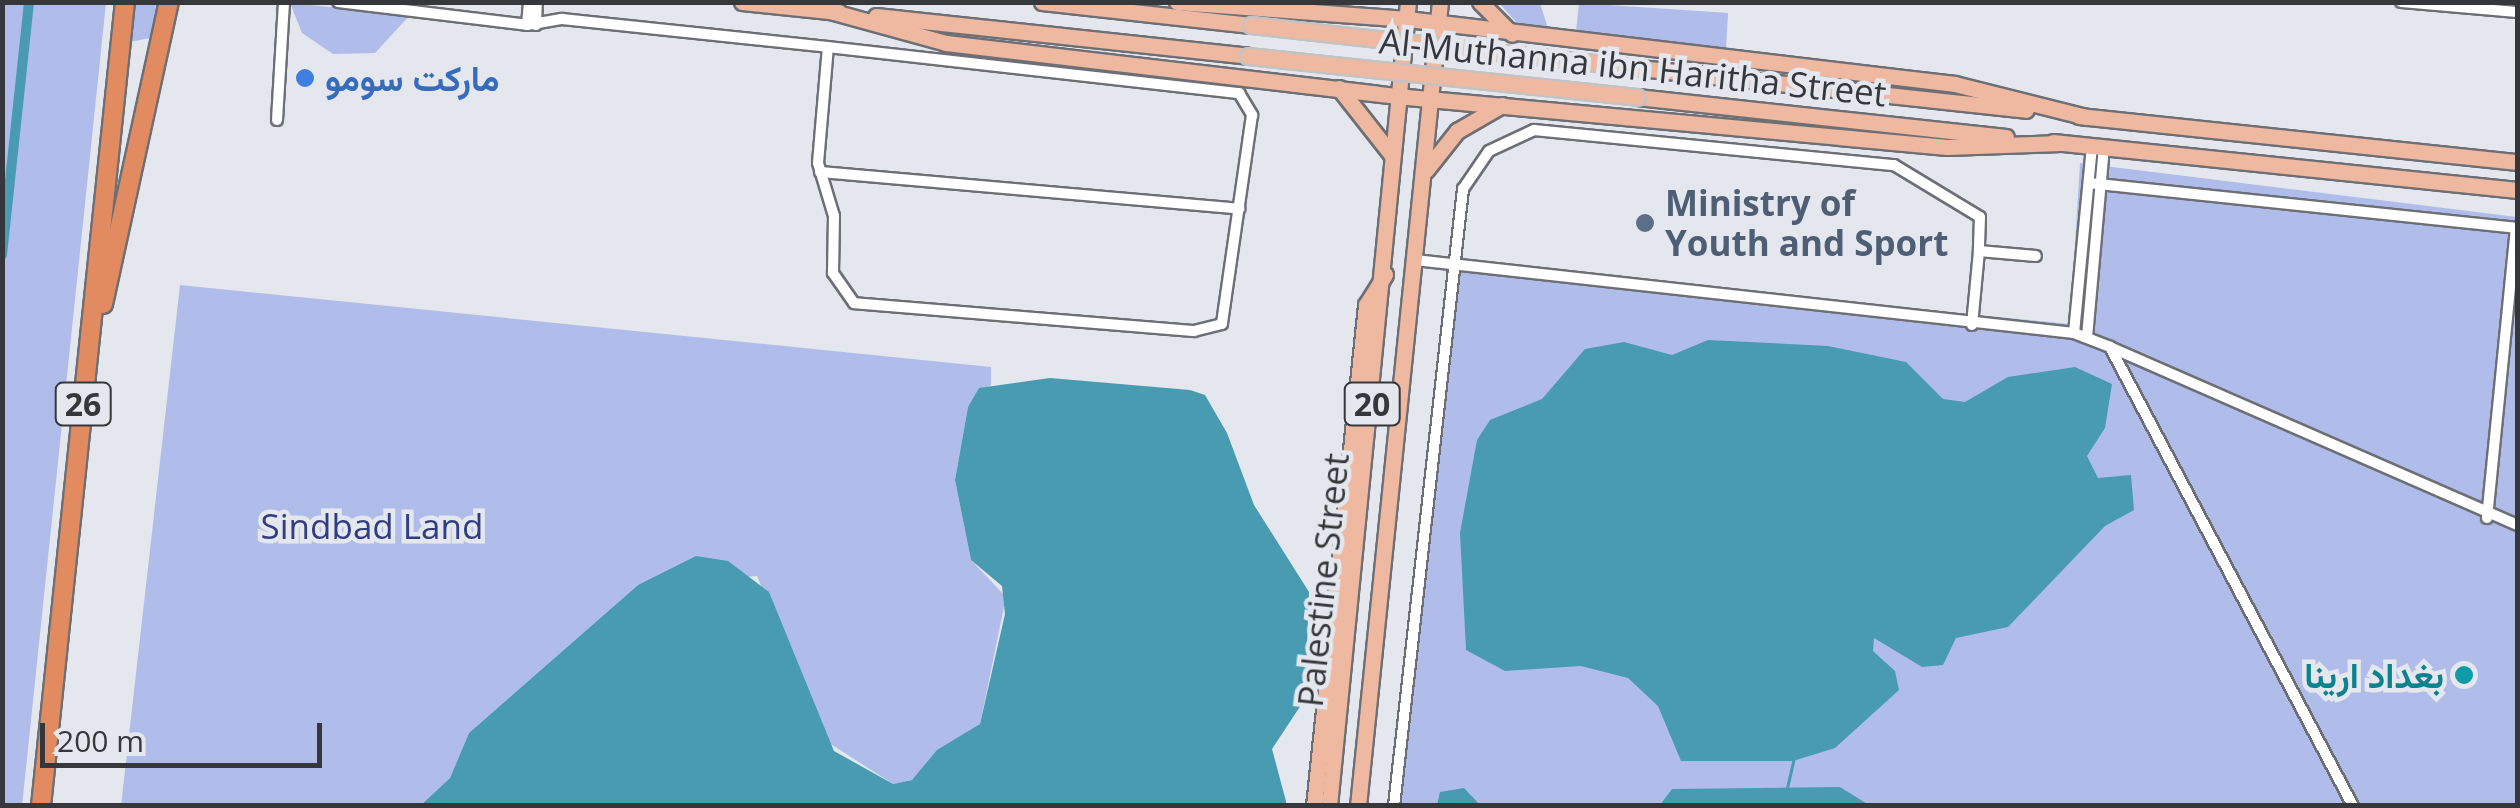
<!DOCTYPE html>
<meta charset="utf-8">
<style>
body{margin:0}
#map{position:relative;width:2520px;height:808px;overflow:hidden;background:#e4e7ed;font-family:"Open Sans",Vazirmatn,sans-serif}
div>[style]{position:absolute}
.green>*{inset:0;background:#b0bdea}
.water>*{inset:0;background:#489bb1}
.stream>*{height:2.5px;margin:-1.25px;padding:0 1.25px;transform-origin:1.25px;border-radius:1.25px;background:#489bb1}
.canal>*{height:10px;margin:-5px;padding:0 5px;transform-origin:5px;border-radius:5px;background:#489bb1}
.roads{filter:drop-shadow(2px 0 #6d6f75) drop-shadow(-2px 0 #6d6f75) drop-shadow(0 2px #6d6f75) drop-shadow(0 -2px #6d6f75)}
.street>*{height:10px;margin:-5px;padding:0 5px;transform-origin:5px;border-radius:5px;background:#fff}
.primary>*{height:15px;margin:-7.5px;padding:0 7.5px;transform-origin:7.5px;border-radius:7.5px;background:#eeb9a0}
.highway>*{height:18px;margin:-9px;padding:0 9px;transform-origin:9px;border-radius:9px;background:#e28b61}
.bridges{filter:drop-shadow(2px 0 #c3c3c4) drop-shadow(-2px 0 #c3c3c4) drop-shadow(0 2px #c3c3c4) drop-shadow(0 -2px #c3c3c4)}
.primary-bridge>*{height:15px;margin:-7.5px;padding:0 7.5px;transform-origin:7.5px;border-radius:7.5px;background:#eeb9a0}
.dots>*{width:28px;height:28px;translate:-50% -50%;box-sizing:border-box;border:5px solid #e4e7ed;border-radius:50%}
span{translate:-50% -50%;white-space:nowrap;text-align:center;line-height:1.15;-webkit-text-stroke:9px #e4e7ed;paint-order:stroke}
.shield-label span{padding:2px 8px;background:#e4e7ed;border:2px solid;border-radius:8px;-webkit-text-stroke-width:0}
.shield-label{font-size:32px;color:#36373a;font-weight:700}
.street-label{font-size:35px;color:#36373a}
.shop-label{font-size:35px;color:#366cbe;font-weight:700}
.left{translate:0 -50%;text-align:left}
.service-label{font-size:35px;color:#4e5e75;font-weight:700}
.park-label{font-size:35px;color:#313d82}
.culture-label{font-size:35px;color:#0d838f;font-weight:700}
.right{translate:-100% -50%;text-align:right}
.frame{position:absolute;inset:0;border:5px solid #36373a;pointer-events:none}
.scale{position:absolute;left:40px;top:723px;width:282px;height:45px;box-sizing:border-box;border:5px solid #36373a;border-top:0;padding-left:12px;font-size:30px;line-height:35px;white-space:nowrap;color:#36373a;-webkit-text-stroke:8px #e4e7ed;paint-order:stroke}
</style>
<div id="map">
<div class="green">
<div style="clip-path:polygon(2px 3px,106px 3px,22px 806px,2px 805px)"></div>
<div style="clip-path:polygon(132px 3px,159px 3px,150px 38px,130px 42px)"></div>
<div style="clip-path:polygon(290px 3px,410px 15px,375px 53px,333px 54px,302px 33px)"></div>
<div style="clip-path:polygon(1499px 3px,1540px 3px,1549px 32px,1517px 23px)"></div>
<div style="clip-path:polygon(1579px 3px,1728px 13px,1726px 49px,1576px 32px)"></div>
<div style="clip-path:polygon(2080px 163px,2517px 217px,2517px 805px,1391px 806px,1459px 264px,2070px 324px)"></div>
<div style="clip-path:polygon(180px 285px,991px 367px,991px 385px,968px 407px,955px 480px,971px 560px,1006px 597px,980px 724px,912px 780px,893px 784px,826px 741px,757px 576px,638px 585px,469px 733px,450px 778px,421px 805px,121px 806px)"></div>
</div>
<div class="water">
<div style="clip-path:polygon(1708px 340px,1828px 346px,1906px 362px,1943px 399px,1965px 402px,2008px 377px,2075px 367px,2112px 384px,2105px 428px,2087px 456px,2098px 478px,2131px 475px,2134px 510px,2105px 526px,2008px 627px,1956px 638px,1943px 665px,1922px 667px,1874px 638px,1873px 651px,1895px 671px,1899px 690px,1835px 748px,1793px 761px,1681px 761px,1658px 706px,1628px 678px,1581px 666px,1505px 671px,1466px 650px,1460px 533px,1477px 440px,1490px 420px,1542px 399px,1585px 349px,1624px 342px,1672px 355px)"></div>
<div style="clip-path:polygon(1050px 378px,1190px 390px,1205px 395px,1227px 433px,1254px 505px,1309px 592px,1305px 699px,1272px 749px,1287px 805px,421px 805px,450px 778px,469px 733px,638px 585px,696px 556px,728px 561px,769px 592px,834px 751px,893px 784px,912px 780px,937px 750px,980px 724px,1005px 614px,1002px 586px,971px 560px,955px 480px,968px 407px,979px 388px)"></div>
<div style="clip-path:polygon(1840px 787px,1869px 805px,1660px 805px,1672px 789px)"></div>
<div style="clip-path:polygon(1464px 788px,1480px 805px,1437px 805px,1440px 792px)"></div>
</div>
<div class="stream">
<div style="left:1787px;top:788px;width:28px;rotate:-77deg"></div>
</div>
<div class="canal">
<div style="left:2px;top:255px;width:254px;rotate:-83.9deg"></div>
</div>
<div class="roads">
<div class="street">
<div style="left:338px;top:2px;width:190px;rotate:6.9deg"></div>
<div style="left:527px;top:25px;width:36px;rotate:-10deg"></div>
<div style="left:562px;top:19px;width:182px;rotate:6deg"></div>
<div style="left:743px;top:38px;width:85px;rotate:6deg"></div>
<div style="left:828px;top:47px;width:414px;rotate:6.4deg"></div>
<div style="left:1239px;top:93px;width:26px;rotate:59deg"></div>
<div style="left:1252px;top:115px;width:211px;rotate:98.2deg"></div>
<div style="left:1222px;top:324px;width:29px;rotate:166deg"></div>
<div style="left:1194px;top:331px;width:341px;rotate:-175.3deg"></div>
<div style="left:854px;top:303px;width:37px;rotate:-125deg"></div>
<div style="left:833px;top:273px;width:57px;rotate:-89deg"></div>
<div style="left:834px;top:216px;width:55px;rotate:-106.8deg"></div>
<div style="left:818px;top:163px;width:116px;rotate:-85.1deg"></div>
<div style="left:2401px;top:2px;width:117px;rotate:4.9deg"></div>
<div style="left:527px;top:25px;width:23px;rotate:-85deg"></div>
<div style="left:536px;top:25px;width:23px;rotate:-88deg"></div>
<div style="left:277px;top:120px;width:118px;rotate:-86.6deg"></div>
<div style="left:820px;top:172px;width:421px;rotate:5deg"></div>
<div style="left:2089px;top:183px;width:431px;rotate:6deg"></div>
<div style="left:1415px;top:260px;width:663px;rotate:6.32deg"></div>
<div style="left:2074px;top:333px;width:39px;rotate:21deg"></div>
<div style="left:2110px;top:347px;width:519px;rotate:62.1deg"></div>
<div style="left:1972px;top:325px;width:74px;rotate:-84.6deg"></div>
<div style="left:2074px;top:333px;width:188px;rotate:-84.5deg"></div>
<div style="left:2087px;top:337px;width:191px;rotate:-84.9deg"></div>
<div style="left:2110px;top:347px;width:445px;rotate:23.6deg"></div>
<div style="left:2487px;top:518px;width:291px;rotate:-84.3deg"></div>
<div style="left:1394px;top:806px;width:621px;rotate:-83.62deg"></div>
<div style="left:1463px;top:189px;width:46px;rotate:-55.6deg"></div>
<div style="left:1489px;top:151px;width:50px;rotate:-25deg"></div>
<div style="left:1534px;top:130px;width:362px;rotate:5.6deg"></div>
<div style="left:1894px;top:165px;width:100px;rotate:31.2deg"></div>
<div style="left:1980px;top:217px;width:34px;rotate:92deg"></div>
<div style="left:1979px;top:251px;width:57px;rotate:5deg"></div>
</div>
<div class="primary">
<div style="left:742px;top:2px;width:97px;rotate:5.9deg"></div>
<div style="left:1042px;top:2px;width:210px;rotate:6.3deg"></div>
<div style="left:1177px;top:2px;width:231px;rotate:4.2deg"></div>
<div style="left:1407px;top:19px;width:552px;rotate:6.76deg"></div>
<div style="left:1955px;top:84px;width:135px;rotate:14.1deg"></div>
<div style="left:1480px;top:2px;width:45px;rotate:45deg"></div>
<div style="left:830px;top:11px;width:120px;rotate:15.4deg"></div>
<div style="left:946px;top:43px;width:453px;rotate:6.7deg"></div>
<div style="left:1396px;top:96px;width:553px;rotate:5.29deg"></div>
<div style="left:1947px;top:147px;width:114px;rotate:-2deg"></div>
<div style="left:876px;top:16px;width:374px;rotate:6.1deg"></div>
<div style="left:1640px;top:68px;width:388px;rotate:6.2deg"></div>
<div style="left:1339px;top:88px;width:84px;rotate:51.8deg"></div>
<div style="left:1637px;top:97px;width:371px;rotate:6.2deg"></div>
<div style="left:2079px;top:116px;width:441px;rotate:6deg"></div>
<div style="left:2053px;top:142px;width:467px;rotate:5.9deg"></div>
<div style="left:1426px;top:170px;width:50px;rotate:-51.5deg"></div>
<div style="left:1457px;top:131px;width:52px;rotate:-30deg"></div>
<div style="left:1314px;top:806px;width:504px;rotate:-84.07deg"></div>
<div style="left:1366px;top:305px;width:36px;rotate:-58deg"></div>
<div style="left:1329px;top:806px;width:808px;rotate:-84.39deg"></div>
<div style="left:1358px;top:806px;width:808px;rotate:-84.18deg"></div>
</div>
<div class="highway">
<div style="left:103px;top:304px;width:309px;rotate:-77.7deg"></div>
<div style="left:41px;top:806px;width:808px;rotate:-84.04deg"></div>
</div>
</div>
<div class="bridges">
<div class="primary-bridge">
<div style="left:1251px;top:25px;width:391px;rotate:6.3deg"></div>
<div style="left:1248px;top:56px;width:391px;rotate:6deg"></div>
</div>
</div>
<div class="dots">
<div style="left:305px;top:78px;background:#3f7fe0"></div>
<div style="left:1645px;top:223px;background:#5c6f8a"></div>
<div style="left:2464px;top:675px;background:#0f9aa8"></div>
</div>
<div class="shield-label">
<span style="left:83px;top:404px">26</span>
<span style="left:1372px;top:404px">20</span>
</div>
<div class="street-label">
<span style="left:1633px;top:67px;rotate:6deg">Al-Muthanna ibn Haritha Street</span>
<span style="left:1323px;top:580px;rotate:-84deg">Palestine Street</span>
</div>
<div class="shop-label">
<span class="left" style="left:325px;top:78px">ماركت سومو</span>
</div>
<div class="service-label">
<span class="left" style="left:1665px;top:223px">Ministry of<br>Youth and Sport</span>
</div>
<div class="park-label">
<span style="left:372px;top:526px">Sindbad Land</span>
</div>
<div class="culture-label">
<span class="right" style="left:2444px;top:675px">بغداد ارينا</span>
</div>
<div class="frame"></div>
<div class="scale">200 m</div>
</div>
